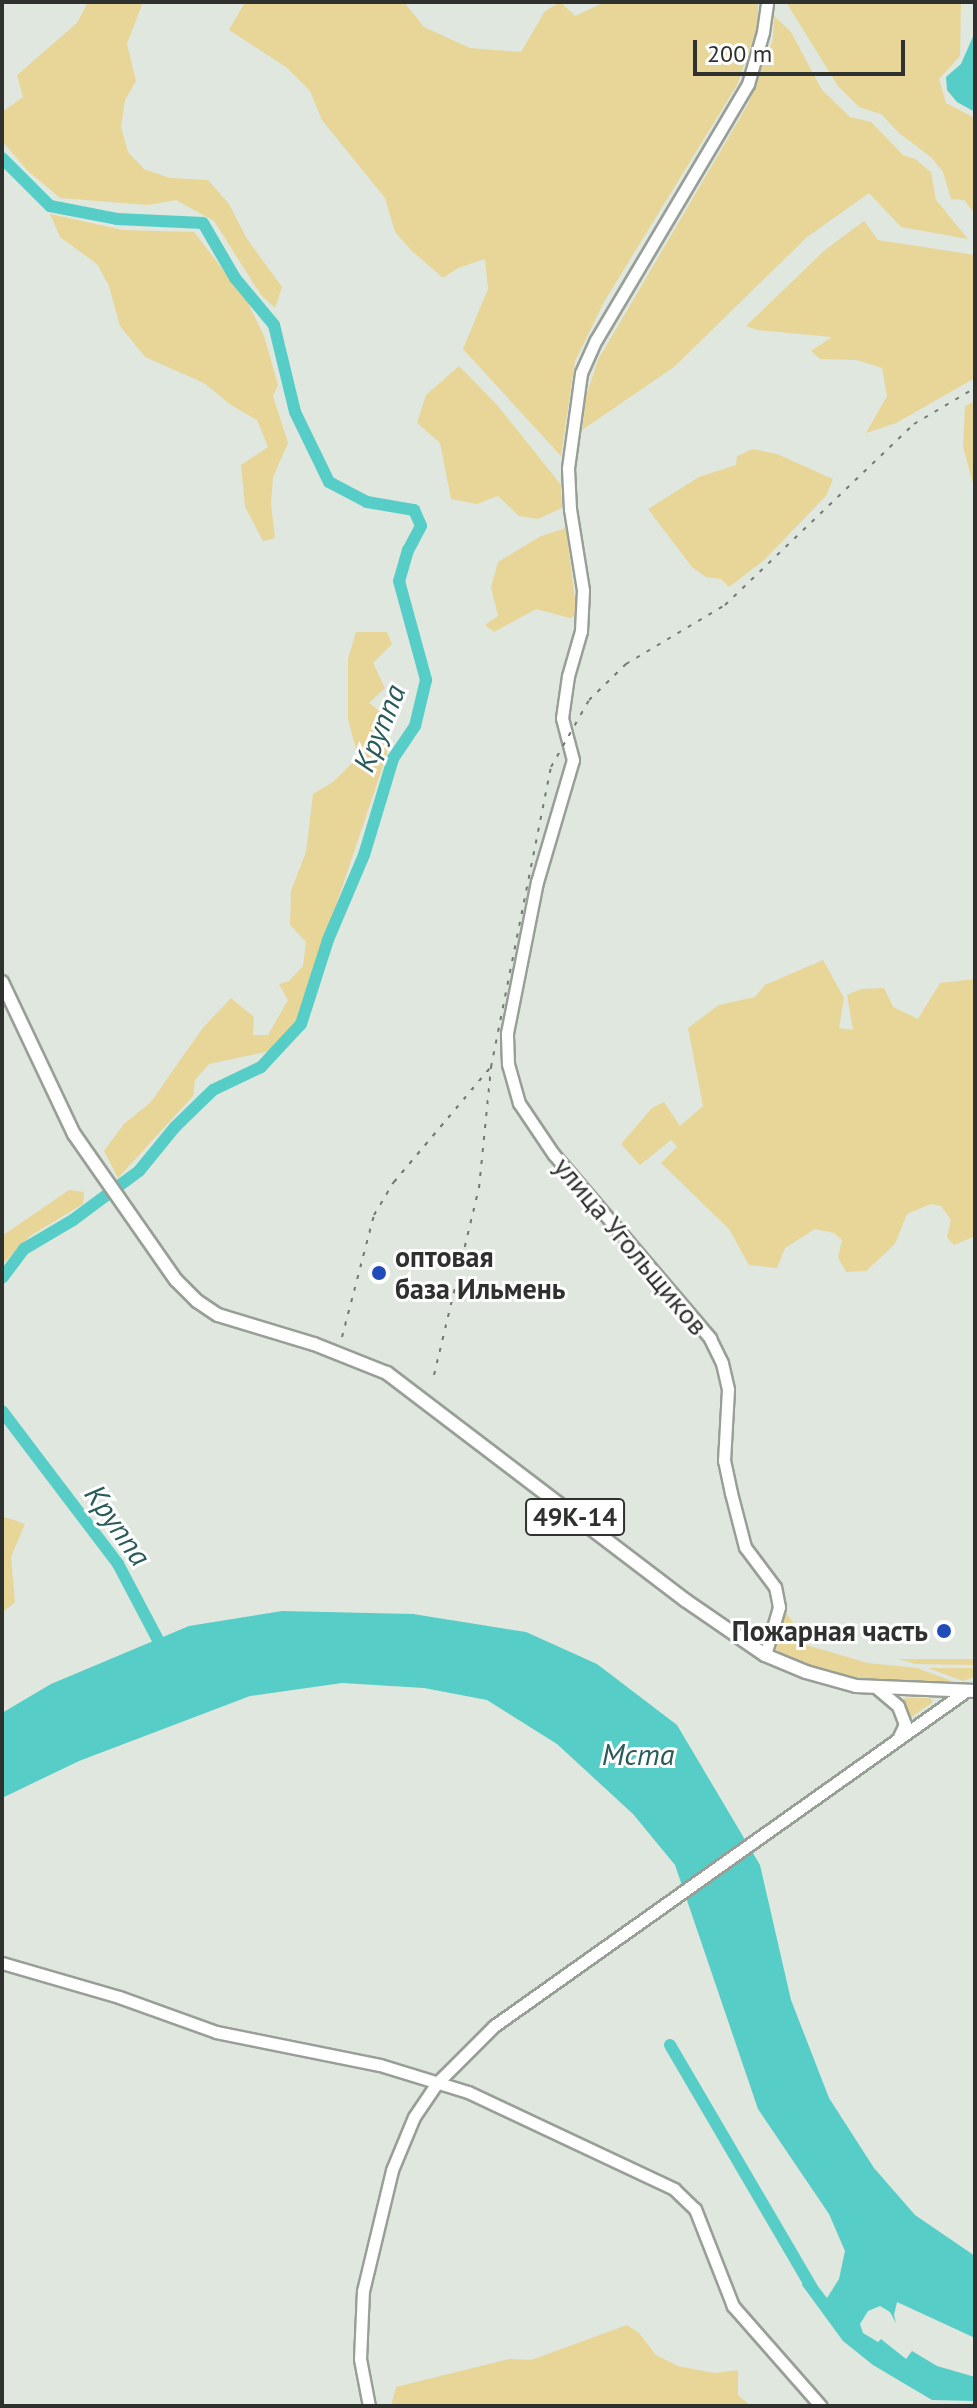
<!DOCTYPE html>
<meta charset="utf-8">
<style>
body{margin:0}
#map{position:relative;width:977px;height:2408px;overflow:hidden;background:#dfe7de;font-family:"PT Sans",sans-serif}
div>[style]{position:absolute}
.green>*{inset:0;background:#e8d598}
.water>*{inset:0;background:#56cdc7}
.river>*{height:12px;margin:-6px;padding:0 6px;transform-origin:6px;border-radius:6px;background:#56cdc7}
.roads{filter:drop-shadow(2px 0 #989f97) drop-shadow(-2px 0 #989f97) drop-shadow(0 2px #989f97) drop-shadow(0 -2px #989f97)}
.secondary>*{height:11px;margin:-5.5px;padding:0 5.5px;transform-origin:5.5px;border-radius:5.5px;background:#fff}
.primary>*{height:12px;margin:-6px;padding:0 6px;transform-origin:6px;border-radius:6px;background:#fff}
.rail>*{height:2px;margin-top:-1px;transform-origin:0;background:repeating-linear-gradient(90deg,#737873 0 4px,transparent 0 12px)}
.dots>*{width:22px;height:22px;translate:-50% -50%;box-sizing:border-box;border:4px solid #fff;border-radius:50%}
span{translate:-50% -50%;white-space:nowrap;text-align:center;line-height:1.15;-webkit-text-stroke:6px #fff;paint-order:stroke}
.shield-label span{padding:2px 6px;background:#fff;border:2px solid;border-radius:6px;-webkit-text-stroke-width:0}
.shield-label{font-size:26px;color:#2e312e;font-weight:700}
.street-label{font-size:28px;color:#2e312e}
.poi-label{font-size:28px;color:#2e312e;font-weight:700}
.left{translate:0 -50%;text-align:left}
.right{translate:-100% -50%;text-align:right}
.water-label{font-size:30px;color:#295b59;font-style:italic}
.frame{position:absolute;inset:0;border:4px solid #2e312e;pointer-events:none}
.scale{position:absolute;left:693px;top:40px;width:212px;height:36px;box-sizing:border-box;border:4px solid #2e312e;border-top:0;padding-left:10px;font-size:24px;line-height:28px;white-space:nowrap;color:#2e312e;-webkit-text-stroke:6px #fff;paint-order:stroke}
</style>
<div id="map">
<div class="green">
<div style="clip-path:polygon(88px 2px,143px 2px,127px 44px,136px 81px,125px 100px,121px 127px,128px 152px,144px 169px,170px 178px,208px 180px,229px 204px,247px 239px,282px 287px,275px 308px,261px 295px,214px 221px,176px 200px,148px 205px,60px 198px,27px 170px,2px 141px,2px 112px,23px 97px,17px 75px,77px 23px)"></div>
<div style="clip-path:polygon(245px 2px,404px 2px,424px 27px,470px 48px,521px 52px,545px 11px,560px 2px,575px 16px,605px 2px,758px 2px,758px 25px,737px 85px,604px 302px,575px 361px,561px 456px,463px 349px,488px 289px,485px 259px,458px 268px,443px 278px,411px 250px,395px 232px,385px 198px,322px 120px,310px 91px,286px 67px,229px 30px)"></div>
<div style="clip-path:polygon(786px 2px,961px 2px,960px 56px,939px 79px,946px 103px,975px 118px,975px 214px,964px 200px,951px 199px,943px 172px,932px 158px,899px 133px,881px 114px,859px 107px,838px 86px)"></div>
<div style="clip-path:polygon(774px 16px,791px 32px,822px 90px,850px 117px,871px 122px,903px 155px,915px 159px,931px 172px,936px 200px,968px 239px,901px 227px,869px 193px,807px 237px,674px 367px,582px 430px,586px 396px,598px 360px,748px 104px,773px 39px)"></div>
<div style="clip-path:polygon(50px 214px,123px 230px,194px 232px,247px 301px,264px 336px,278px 385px,273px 396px,288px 443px,273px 477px,271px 504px,275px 538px,263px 541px,245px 507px,241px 465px,268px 447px,257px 420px,231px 405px,204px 383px,145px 357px,120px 326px,109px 286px,97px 264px,60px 237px)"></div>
<div style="clip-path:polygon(864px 221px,878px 240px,975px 255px,975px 378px,896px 423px,866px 433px,887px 396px,882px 368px,857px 360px,820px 359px,811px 351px,832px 337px,757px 330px,746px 326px,825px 250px)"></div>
<div style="clip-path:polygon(459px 366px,498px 406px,561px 485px,562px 508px,538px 519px,519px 516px,498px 496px,477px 504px,451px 499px,440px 443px,417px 423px,426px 395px)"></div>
<div style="clip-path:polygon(975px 401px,975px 490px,963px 447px,965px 406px)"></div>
<div style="clip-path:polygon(753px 449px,777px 454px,833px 479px,826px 496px,763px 561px,729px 587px,721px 579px,706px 577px,692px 567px,648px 509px,699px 477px,736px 465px,737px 456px)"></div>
<div style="clip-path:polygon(566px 528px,577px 615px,570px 618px,536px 609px,494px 632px,485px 625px,498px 616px,491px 587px,498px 562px,541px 536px)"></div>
<div style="clip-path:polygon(356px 632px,387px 632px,392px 644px,373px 663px,385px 688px,369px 703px,385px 715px,387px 754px,297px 1021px,270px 1051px,209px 1064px,195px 1080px,193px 1096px,118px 1178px,104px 1151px,124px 1124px,151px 1102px,202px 1029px,231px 998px,254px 1017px,253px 1035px,268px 1035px,288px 1000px,279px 984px,289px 981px,303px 966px,306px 942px,290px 925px,291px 891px,306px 852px,313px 794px,333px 782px,358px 757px,348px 719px,348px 659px)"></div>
<div style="clip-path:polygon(823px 960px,844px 998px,839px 1028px,853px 1030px,847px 995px,861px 989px,884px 988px,893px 1007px,918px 1019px,940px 983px,975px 979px,973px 1237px,954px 1245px,947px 1237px,951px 1220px,941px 1206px,931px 1204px,907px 1214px,895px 1244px,866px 1271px,846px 1272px,838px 1257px,842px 1240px,834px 1233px,815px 1229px,785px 1248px,777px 1268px,749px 1265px,729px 1229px,661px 1163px,677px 1147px,671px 1140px,640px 1165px,621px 1144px,652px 1108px,664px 1102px,680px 1126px,703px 1106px,688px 1028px,719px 1005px,755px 997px,765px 985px)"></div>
<div style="clip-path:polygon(69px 1190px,84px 1192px,83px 1204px,30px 1236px,2px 1265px,2px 1236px)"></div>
<div style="clip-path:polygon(2px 1516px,25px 1524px,11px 1557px,15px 1602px,2px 1613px)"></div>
<div style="clip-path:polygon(783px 1610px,787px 1614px,804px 1638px,776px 1630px)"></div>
<div style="clip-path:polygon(782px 1638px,868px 1663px,917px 1668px,960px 1684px,894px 1685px,826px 1675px,779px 1652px,772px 1645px)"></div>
<div style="clip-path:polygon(899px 1659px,975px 1659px,975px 1665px,915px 1664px)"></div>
<div style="clip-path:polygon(928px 1668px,975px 1668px,975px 1677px,963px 1681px)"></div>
<div style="clip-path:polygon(905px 1698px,930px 1698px,933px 1702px,910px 1718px,902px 1702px)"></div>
<div style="clip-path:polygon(627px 2325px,639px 2333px,656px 2355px,678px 2366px,714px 2373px,738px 2370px,738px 2395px,751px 2406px,391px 2406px,396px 2387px,509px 2359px,531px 2360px)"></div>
</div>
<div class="water">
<div style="clip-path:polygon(975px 32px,975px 112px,957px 102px,947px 90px,946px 77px,961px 64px)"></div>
<div style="clip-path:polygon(282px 1611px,413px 1614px,526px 1632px,597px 1664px,677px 1725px,760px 1865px,791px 2000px,829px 2098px,874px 2168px,915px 2215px,975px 2256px,975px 2338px,897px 2302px,894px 2315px,896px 2323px,890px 2312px,880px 2306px,868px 2311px,860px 2324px,863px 2333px,878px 2342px,881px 2339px,906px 2359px,912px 2351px,937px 2366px,975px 2377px,975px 2401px,932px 2400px,873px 2365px,843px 2341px,802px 2285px,806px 2271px,827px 2298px,839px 2279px,845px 2251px,829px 2214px,758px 2109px,675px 1865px,633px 1814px,557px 1744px,487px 1700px,424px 1688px,342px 1683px,250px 1696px,79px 1761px,2px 1798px,2px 1713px,51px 1684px,189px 1626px)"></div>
</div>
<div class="river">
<div style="left:2px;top:158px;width:68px;rotate:45deg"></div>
<div style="left:50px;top:206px;width:68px;rotate:11deg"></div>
<div style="left:117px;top:219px;width:86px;rotate:2.7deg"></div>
<div style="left:203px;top:223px;width:64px;rotate:59.8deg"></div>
<div style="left:235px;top:278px;width:61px;rotate:50.3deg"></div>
<div style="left:274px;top:325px;width:89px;rotate:76.4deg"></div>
<div style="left:295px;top:412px;width:78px;rotate:64.1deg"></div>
<div style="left:329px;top:482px;width:43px;rotate:27.8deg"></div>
<div style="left:367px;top:502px;width:48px;rotate:9.7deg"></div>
<div style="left:414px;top:510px;width:17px;rotate:66deg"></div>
<div style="left:421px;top:526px;width:27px;rotate:118deg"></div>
<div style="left:408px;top:550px;width:32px;rotate:106deg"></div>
<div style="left:399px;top:581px;width:103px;rotate:74.7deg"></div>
<div style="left:426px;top:680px;width:47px;rotate:103.4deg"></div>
<div style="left:415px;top:726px;width:40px;rotate:124deg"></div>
<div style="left:393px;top:759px;width:100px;rotate:106.8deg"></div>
<div style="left:364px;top:855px;width:92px;rotate:113deg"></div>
<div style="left:328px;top:940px;width:88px;rotate:107.8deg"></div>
<div style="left:301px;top:1024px;width:59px;rotate:132.9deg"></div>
<div style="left:261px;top:1067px;width:53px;rotate:154.4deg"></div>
<div style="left:213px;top:1090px;width:53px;rotate:135.8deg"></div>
<div style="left:175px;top:1127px;width:57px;rotate:129.3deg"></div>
<div style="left:139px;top:1171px;width:82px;rotate:143.4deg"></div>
<div style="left:73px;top:1220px;width:57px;rotate:149.4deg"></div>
<div style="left:24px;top:1249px;width:36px;rotate:127deg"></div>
<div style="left:2px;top:1411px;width:192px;rotate:52.8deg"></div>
<div style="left:118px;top:1564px;width:101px;rotate:62.2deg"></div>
<div style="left:670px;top:2045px;width:281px;rotate:59.7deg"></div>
</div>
<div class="roads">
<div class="secondary">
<div style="left:765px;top:1655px;width:50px;rotate:-73.7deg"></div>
<div style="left:779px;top:1607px;width:20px;rotate:-101deg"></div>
<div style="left:775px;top:1587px;width:50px;rotate:-126.9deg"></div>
<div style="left:745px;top:1547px;width:56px;rotate:-104.5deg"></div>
<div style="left:731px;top:1493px;width:33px;rotate:-102deg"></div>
<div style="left:724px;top:1461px;width:72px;rotate:-86.8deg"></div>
<div style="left:728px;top:1389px;width:27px;rotate:-103deg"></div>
<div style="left:722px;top:1363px;width:28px;rotate:-116deg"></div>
<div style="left:710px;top:1338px;width:240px;rotate:-130.4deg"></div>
<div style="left:554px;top:1155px;width:63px;rotate:-123.9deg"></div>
<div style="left:519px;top:1103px;width:41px;rotate:-105.8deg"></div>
<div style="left:508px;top:1064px;width:31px;rotate:-92deg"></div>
<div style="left:507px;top:1033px;width:154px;rotate:-78.8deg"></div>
<div style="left:537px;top:882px;width:127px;rotate:-73.6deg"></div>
<div style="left:573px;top:760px;width:43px;rotate:-104.7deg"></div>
<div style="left:562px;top:718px;width:42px;rotate:-81.9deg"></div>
<div style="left:568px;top:676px;width:47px;rotate:-73.9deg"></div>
<div style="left:581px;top:631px;width:41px;rotate:-87.2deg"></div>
<div style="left:583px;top:590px;width:82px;rotate:-99.1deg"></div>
<div style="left:570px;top:509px;width:41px;rotate:-92.8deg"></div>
<div style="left:568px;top:468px;width:96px;rotate:-82.2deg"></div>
<div style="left:581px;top:373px;width:36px;rotate:-66deg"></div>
<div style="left:596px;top:340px;width:298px;rotate:-59.3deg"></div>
<div style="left:748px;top:84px;width:54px;rotate:-73.9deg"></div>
<div style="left:763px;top:32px;width:30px;rotate:-82deg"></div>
<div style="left:878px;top:1689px;width:26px;rotate:40deg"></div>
<div style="left:898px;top:1706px;width:19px;rotate:69deg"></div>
<div style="left:905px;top:1724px;width:14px;rotate:115deg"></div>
<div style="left:2px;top:1963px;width:122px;rotate:16.2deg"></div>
<div style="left:119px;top:1997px;width:103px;rotate:19.8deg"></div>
<div style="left:216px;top:2032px;width:167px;rotate:11.4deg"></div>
<div style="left:380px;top:2065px;width:92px;rotate:17.1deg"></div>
<div style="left:468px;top:2092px;width:228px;rotate:25.2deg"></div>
<div style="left:674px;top:2189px;width:29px;rotate:44deg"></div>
<div style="left:695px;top:2209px;width:104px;rotate:68.6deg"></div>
<div style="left:733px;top:2306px;width:133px;rotate:48.7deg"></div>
<div style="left:369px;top:2406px;width:48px;rotate:-100.8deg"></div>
<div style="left:360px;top:2359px;width:68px;rotate:-87.5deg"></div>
<div style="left:363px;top:2291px;width:124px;rotate:-76.5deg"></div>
<div style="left:392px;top:2170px;width:57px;rotate:-67.5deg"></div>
<div style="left:414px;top:2117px;width:40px;rotate:-56deg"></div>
<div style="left:436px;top:2084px;width:82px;rotate:-45deg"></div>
<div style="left:494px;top:2026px;width:579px;rotate:-35.37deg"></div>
</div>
<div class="primary">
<div style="left:2px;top:982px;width:168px;rotate:64.7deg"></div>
<div style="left:74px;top:1134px;width:178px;rotate:55.1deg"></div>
<div style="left:176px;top:1280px;width:30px;rotate:45deg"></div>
<div style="left:197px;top:1301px;width:25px;rotate:34deg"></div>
<div style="left:218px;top:1315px;width:100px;rotate:16.8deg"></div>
<div style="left:314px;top:1344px;width:79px;rotate:21.7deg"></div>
<div style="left:387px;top:1373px;width:375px;rotate:37.3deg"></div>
<div style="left:685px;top:1600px;width:97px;rotate:34.5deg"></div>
<div style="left:765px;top:1655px;width:44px;rotate:22.5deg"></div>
<div style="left:806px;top:1672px;width:52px;rotate:15.6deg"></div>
<div style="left:856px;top:1686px;width:119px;rotate:2.4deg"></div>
</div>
</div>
<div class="rail">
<div style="left:342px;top:1337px;width:126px;rotate:-75.3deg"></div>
<div style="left:374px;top:1215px;width:39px;rotate:-59deg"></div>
<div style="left:394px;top:1182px;width:150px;rotate:-49.9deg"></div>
<div style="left:434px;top:1375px;width:192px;rotate:-76.5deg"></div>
<div style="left:479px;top:1188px;width:122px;rotate:-84.3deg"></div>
<div style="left:491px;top:1067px;width:306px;rotate:-78.7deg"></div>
<div style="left:551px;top:767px;width:77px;rotate:-60.4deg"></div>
<div style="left:589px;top:700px;width:52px;rotate:-44.2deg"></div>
<div style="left:626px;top:664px;width:115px;rotate:-30.8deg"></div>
<div style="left:725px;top:605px;width:262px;rotate:-43.8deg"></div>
<div style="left:914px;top:424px;width:71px;rotate:-30.5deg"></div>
</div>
<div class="dots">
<div style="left:379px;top:1273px;background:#204cb9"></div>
<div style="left:944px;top:1631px;background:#204cb9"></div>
</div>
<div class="shield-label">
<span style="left:575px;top:1517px">49К-14</span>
</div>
<div class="street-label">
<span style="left:631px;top:1246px;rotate:50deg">улица Угольщиков</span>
</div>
<div class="poi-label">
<span class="left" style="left:395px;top:1273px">оптовая<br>база Ильмень</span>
<span class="right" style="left:928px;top:1631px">Пожарная часть</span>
</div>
<div class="water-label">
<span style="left:379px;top:728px;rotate:-68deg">Круппа</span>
<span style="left:118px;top:1525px;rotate:55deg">Круппа</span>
<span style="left:638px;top:1754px">Мста</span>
</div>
<div class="frame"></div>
<div class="scale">200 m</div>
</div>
